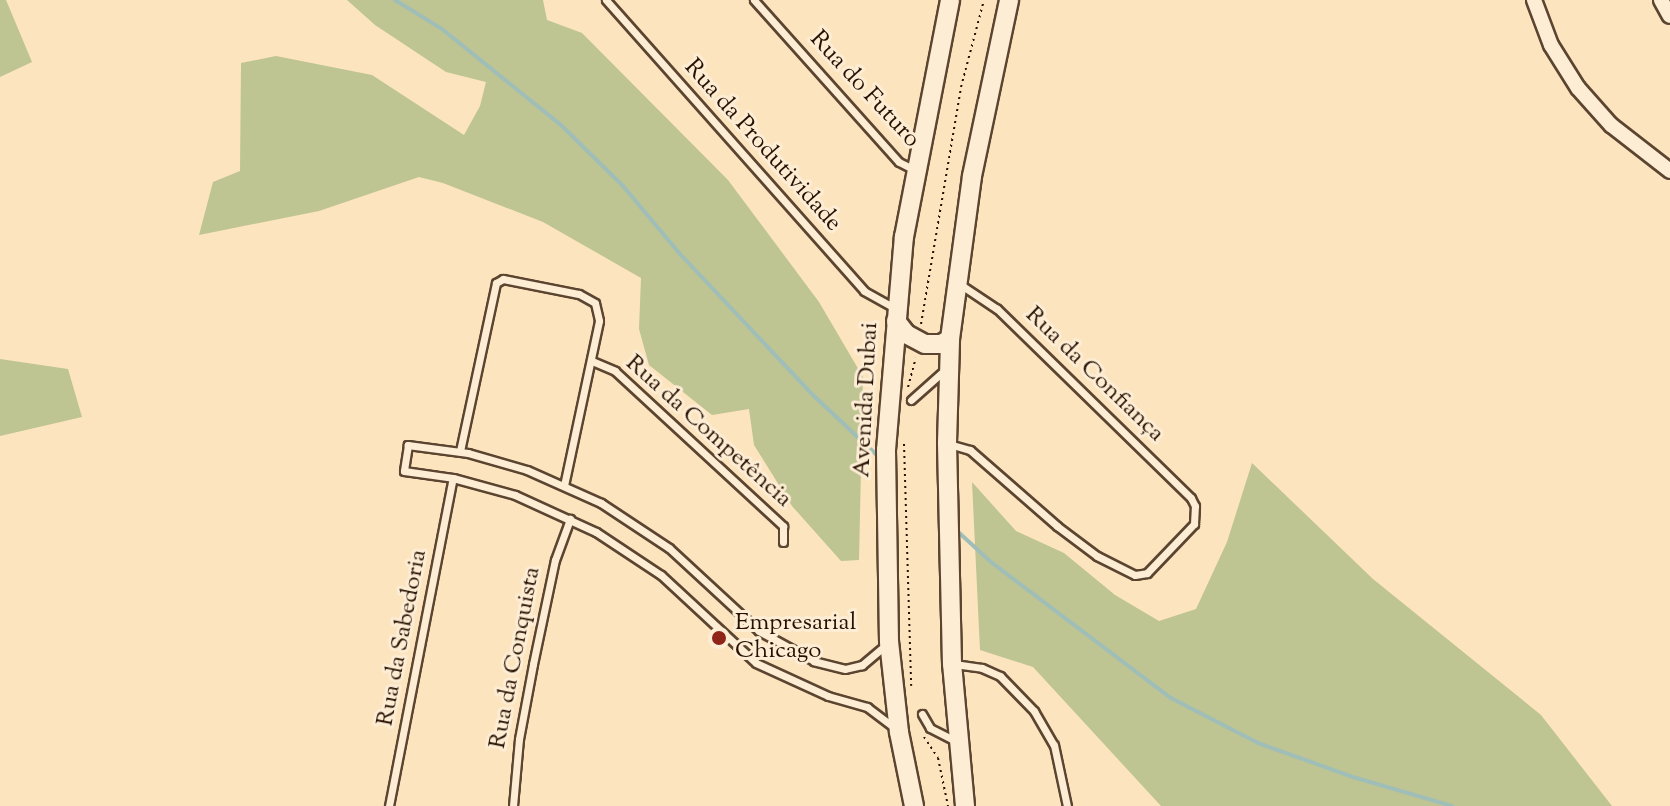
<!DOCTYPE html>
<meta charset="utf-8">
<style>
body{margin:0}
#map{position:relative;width:1670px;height:806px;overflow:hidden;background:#fce4bf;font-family:"Sorts Mill Goudy",serif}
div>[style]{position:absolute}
.green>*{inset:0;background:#bec492}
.stream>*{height:4px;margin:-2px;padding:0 2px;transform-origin:2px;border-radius:2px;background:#a0beb8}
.path>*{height:2px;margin-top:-1px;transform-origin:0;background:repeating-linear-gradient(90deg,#271000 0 2px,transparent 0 6px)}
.roads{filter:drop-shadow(2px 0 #5c4530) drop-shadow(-2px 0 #5c4530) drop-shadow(0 2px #5c4530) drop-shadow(0 -2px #5c4530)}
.service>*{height:7px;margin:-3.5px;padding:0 3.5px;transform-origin:3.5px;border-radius:3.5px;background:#fdedd5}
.minor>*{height:14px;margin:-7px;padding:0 7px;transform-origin:7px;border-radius:7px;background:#fdedd5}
.tertiary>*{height:18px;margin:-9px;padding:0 9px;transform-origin:9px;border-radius:9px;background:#fdedd5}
.dots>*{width:22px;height:22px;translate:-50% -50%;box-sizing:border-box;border:4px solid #fdedd5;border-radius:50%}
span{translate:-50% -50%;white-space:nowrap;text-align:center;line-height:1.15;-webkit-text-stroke:6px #fdedd5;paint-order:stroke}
.street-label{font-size:24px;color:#271000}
.poi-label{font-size:24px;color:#271000}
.left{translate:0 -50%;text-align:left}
</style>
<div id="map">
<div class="green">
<div style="clip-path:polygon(0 0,6px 0,32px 62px,0 77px)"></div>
<div style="clip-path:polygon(347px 0,543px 0,547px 20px,582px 33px,728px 180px,819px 302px,863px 377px,859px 560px,841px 561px,792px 506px,754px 445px,749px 409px,712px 415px,649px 365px,639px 329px,641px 278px,543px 222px,443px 183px,419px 177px,319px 211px,199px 235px,213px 182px,240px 171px,241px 63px,276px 56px,372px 75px,464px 135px,480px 106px,486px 82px,446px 72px,375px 25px)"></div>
<div style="clip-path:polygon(0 359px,68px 369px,82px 417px,0 436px)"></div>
<div style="clip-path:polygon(1252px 463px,1373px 579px,1541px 715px,1612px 806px,1161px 806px,1033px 667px,980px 650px,972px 482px,1016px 531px,1064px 553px,1115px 595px,1159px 621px,1196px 609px,1227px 542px)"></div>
</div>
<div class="stream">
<div style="left:395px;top:0;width:55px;rotate:31.7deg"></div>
<div style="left:442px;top:29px;width:153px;rotate:38.9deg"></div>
<div style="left:561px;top:125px;width:87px;rotate:44.5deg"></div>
<div style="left:623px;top:186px;width:89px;rotate:50deg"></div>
<div style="left:680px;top:254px;width:195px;rotate:46.7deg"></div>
<div style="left:814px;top:396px;width:89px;rotate:43.2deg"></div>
<div style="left:955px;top:529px;width:49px;rotate:42.5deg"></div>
<div style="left:991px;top:562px;width:226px;rotate:37.1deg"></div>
<div style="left:1171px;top:698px;width:98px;rotate:27.3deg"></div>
<div style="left:1258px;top:743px;width:101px;rotate:19.7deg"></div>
<div style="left:1353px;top:777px;width:103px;rotate:16.3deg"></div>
</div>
<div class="path">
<div style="left:921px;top:324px;width:240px;rotate:-80.4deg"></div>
<div style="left:961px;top:87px;width:90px;rotate:-75.2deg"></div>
<div style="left:908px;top:387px;width:30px;rotate:-75deg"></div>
<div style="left:904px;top:444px;width:242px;rotate:88.3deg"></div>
<div style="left:924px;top:737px;width:25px;rotate:56deg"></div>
<div style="left:938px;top:758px;width:49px;rotate:78.2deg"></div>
</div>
<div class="roads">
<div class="service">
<div style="left:606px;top:0;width:389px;rotate:48.4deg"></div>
<div style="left:864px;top:291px;width:37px;rotate:29deg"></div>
<div style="left:754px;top:0;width:217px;rotate:48.2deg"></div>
<div style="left:899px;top:162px;width:18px;rotate:27deg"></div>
<div style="left:592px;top:361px;width:25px;rotate:23deg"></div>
<div style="left:615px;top:371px;width:229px;rotate:42.7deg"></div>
<div style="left:783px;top:526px;width:16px;rotate:90deg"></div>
<div style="left:911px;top:400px;width:48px;rotate:-41.6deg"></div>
<div style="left:949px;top:444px;width:22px;rotate:16deg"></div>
<div style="left:970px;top:450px;width:116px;rotate:41.1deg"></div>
<div style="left:1057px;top:526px;width:50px;rotate:36.9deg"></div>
<div style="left:1097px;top:556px;width:42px;rotate:26.6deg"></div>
<div style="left:1135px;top:575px;width:12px;rotate:-9deg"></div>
<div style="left:1147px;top:573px;width:68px;rotate:-46.2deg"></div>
<div style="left:1194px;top:524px;width:18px;rotate:-87deg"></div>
<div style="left:1195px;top:506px;width:9px;rotate:-117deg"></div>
<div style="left:1191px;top:498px;width:271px;rotate:-135.7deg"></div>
<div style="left:997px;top:309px;width:47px;rotate:-146.3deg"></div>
<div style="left:460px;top:451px;width:172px;rotate:-77.9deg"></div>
<div style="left:496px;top:283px;width:8px;rotate:-30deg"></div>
<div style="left:503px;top:279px;width:77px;rotate:11.2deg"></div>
<div style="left:579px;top:294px;width:18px;rotate:29deg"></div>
<div style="left:595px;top:303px;width:18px;rotate:77deg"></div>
<div style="left:599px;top:321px;width:168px;rotate:102deg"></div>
<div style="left:887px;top:644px;width:33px;rotate:140deg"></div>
<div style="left:862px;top:665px;width:17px;rotate:167deg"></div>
<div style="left:845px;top:669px;width:32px;rotate:-166deg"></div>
<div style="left:814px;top:661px;width:63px;rotate:-151.4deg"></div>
<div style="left:759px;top:631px;width:122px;rotate:-137.3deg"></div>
<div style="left:669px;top:548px;width:82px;rotate:-146.5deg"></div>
<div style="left:601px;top:503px;width:81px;rotate:-156deg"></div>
<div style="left:527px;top:470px;width:61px;rotate:-163.9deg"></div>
<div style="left:468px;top:453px;width:61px;rotate:-172.4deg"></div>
<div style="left:408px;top:445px;width:26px;rotate:99deg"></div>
<div style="left:404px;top:471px;width:49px;rotate:8.1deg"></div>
<div style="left:453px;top:478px;width:64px;rotate:15.3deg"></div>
<div style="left:515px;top:495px;width:89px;rotate:24.6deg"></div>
<div style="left:596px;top:532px;width:78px;rotate:33.5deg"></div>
<div style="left:661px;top:575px;width:129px;rotate:42.8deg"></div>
<div style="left:756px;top:663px;width:79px;rotate:24.6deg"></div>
<div style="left:828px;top:696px;width:41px;rotate:15.8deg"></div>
<div style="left:867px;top:707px;width:34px;rotate:37deg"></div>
<div style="left:954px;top:664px;width:28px;rotate:8deg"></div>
<div style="left:982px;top:668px;width:20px;rotate:24deg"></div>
<div style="left:1000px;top:676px;width:49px;rotate:45.8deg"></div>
<div style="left:1034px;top:711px;width:39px;rotate:60deg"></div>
<div style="left:1054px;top:745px;width:62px;rotate:78deg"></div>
<div style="left:922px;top:714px;width:16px;rotate:60deg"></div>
<div style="left:930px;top:728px;width:29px;rotate:27deg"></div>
<div style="left:389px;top:806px;width:334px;rotate:-79deg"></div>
<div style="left:513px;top:806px;width:67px;rotate:-84.9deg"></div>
<div style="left:519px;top:739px;width:76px;rotate:-79.4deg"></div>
<div style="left:533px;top:664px;width:106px;rotate:-78.1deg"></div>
<div style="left:555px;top:560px;width:44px;rotate:-69.9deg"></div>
</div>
<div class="minor">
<div style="left:1534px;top:0;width:48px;rotate:69.3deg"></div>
<div style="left:1551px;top:45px;width:51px;rotate:57.9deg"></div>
<div style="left:1578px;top:88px;width:50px;rotate:48.3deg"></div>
<div style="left:1611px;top:125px;width:75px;rotate:37.9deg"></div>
<div style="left:1661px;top:0;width:18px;rotate:61deg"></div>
</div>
<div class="tertiary">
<div style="left:896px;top:321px;width:16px;rotate:52deg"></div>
<div style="left:906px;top:334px;width:21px;rotate:28deg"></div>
<div style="left:925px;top:344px;width:16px"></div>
<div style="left:941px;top:344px;width:10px;rotate:-29deg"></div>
<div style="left:914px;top:806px;width:76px;rotate:-101.5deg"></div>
<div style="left:899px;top:732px;width:91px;rotate:-96.3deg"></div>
<div style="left:889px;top:642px;width:192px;rotate:-90.9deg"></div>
<div style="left:886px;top:450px;width:214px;rotate:-85.2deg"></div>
<div style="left:904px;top:237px;width:241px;rotate:-79deg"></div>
<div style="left:965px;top:806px;width:143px;rotate:-95.2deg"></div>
<div style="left:952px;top:664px;width:221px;rotate:-91.3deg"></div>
<div style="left:947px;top:443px;width:104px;rotate:-88.3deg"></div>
<div style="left:950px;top:339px;width:164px;rotate:-82.3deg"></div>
<div style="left:972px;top:176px;width:180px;rotate:-78.1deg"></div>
</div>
</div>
<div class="dots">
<div style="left:719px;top:638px;background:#8f2418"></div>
</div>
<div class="street-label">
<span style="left:864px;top:90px;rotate:47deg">Rua do Futuro</span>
<span style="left:762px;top:146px;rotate:48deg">Rua da Produtividade</span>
<span style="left:1094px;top:375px;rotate:44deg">Rua da Confiança</span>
<span style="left:867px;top:400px;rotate:-87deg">Avenida Dubai</span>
<span style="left:708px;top:432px;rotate:42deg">Rua da Competência</span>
<span style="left:403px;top:638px;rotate:-79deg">Rua da Sabedoria</span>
<span style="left:516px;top:658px;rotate:-79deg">Rua da Conquista</span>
</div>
<div class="poi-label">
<span class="left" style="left:735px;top:638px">Empresarial<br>Chicago</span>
</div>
</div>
